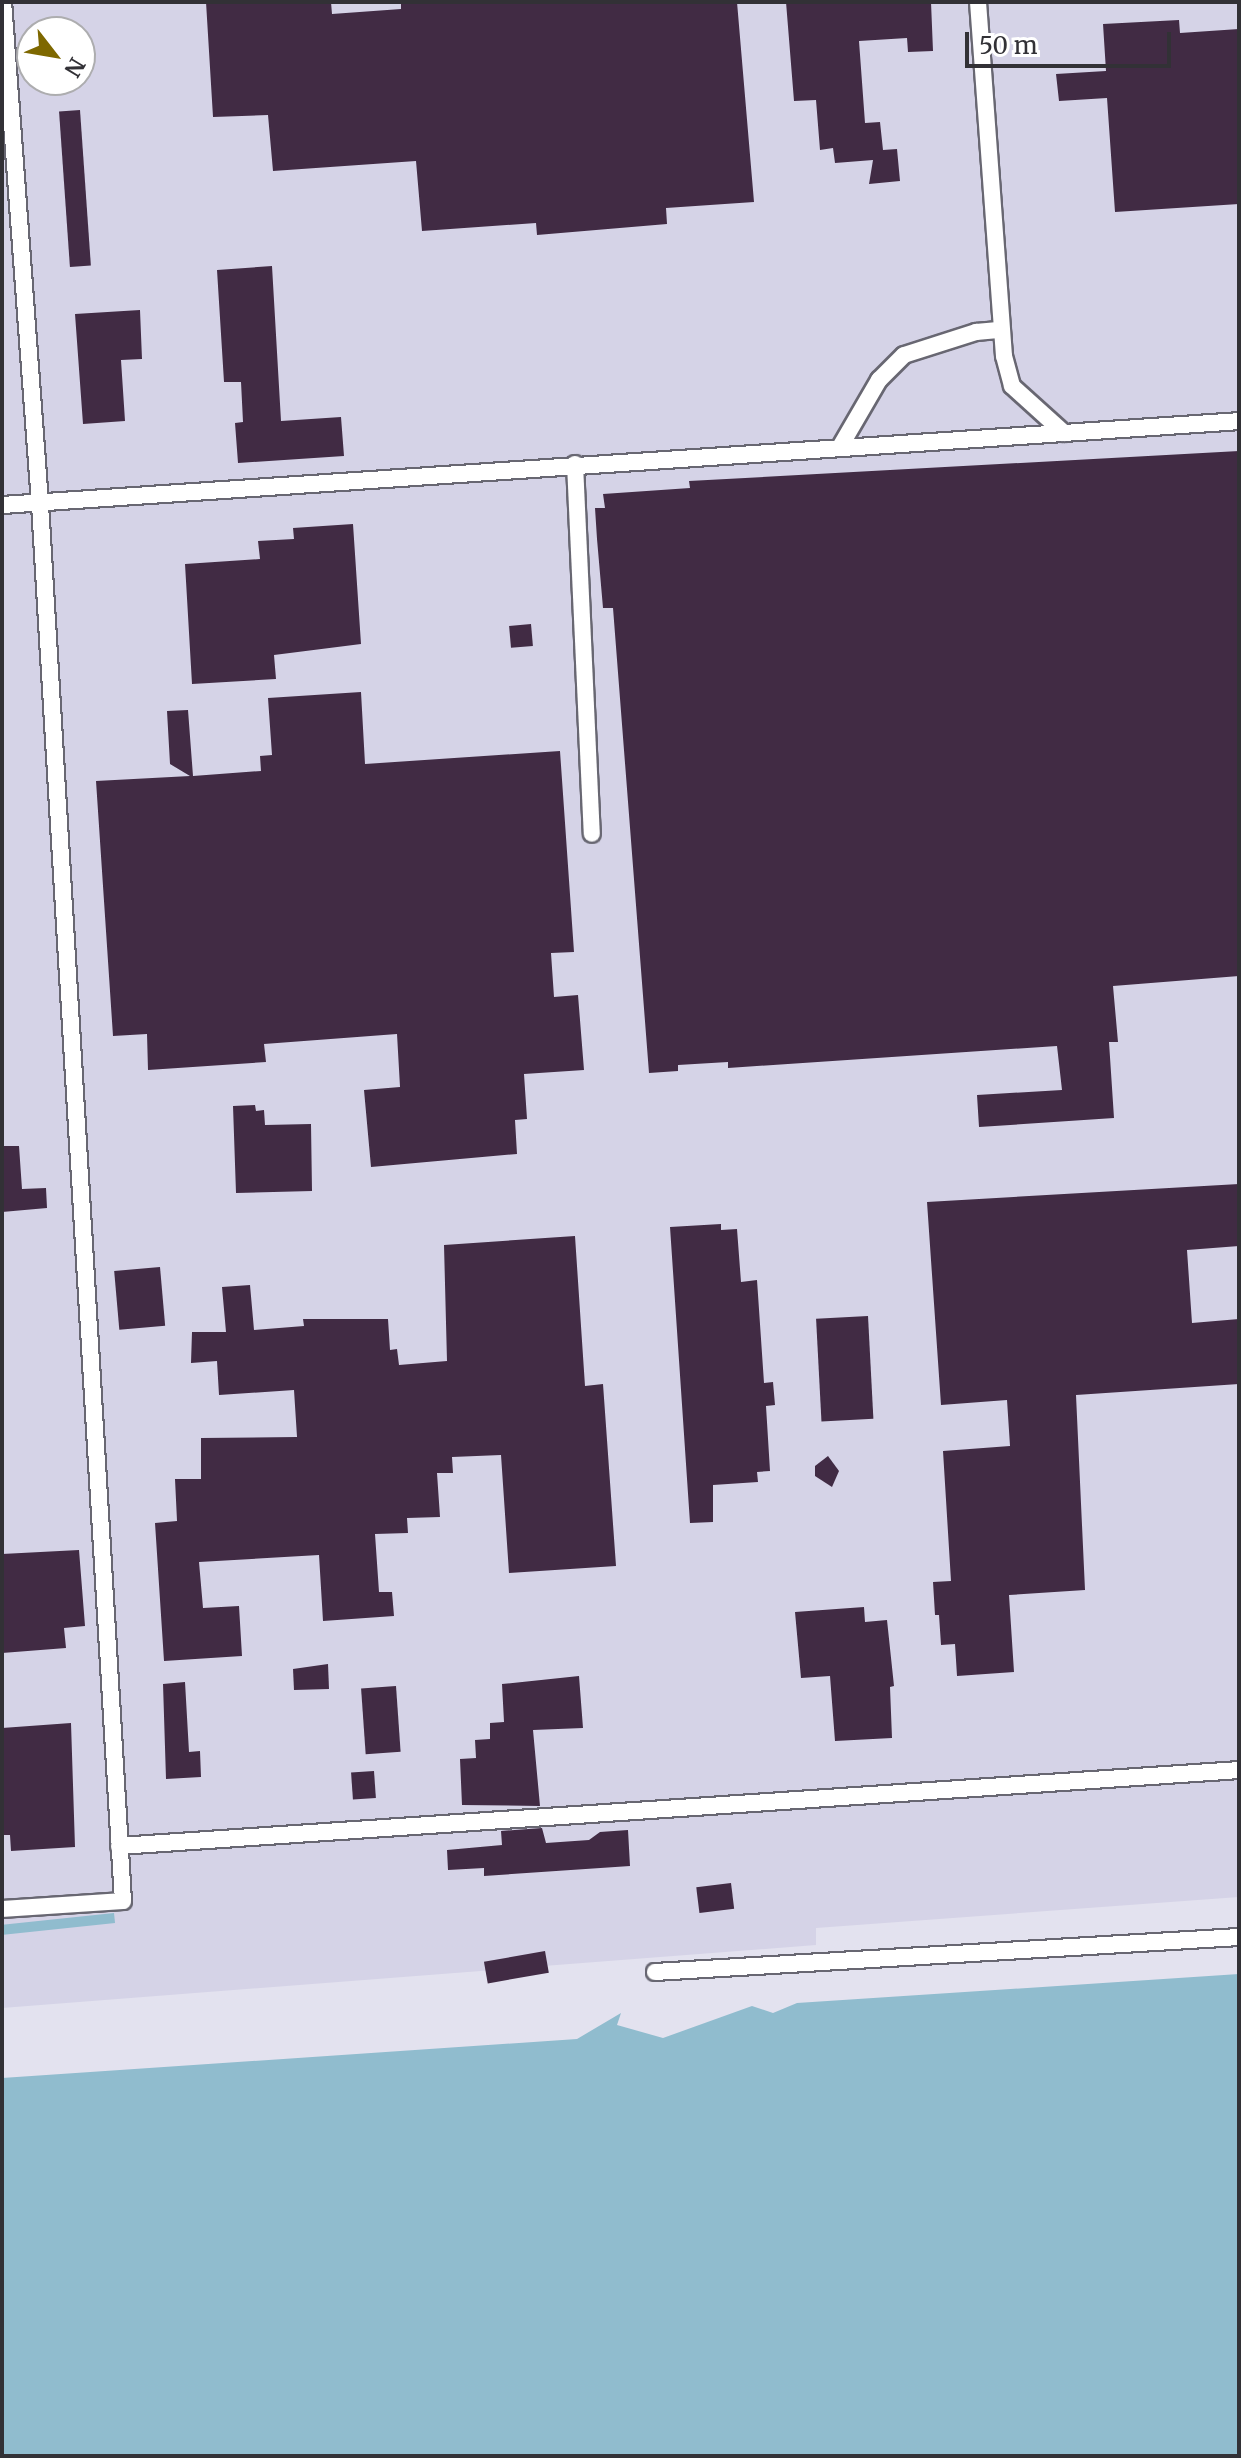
<!DOCTYPE html>
<style>
body{margin:0}
#map{position:relative;width:1241px;height:2458px;overflow:hidden;background:#e3e2ef;font-family:Merriweather,serif}
div>[style]{position:absolute}
.built>*{inset:0;background:#d5d3e7}
.water>*{inset:0;background:#90bcce;transform-origin:0 0}
.building>*{inset:0;background:#412b44;transform-origin:0 0}
.roads{filter:drop-shadow(2px 0 #686772) drop-shadow(-2px 0 #686772) drop-shadow(0 2px #686772) drop-shadow(0 -2px #686772)}
.service>*{height:16px;margin:-8px;padding:0 8px;transform-origin:8px;border-radius:8px;background:#fff}
span{translate:-50% -50%;white-space:nowrap;text-align:center;line-height:1.15;-webkit-text-stroke:8px #fff;paint-order:stroke}
.frame{position:absolute;inset:0;border:4px solid #323136;pointer-events:none}
.north{position:absolute;left:16px;top:16px;width:80px;height:80px;box-sizing:border-box;background:#fff;border:2px solid #adadaf;border-radius:50%;rotate:121deg;font-size:22px;font-weight:700;line-height:32px;text-align:center;color:#323136}
.north::after{content:'';display:block;margin:auto;width:28px;height:36px;background:#7e6800;clip-path:polygon(50% 0,100% 100%,50% 72%,0 100%)}
.scale{position:absolute;left:965px;top:32px;width:206px;height:36px;box-sizing:border-box;border:4px solid #323136;border-top:0;padding-left:10px;font-size:24px;line-height:28px;white-space:nowrap;color:#323136;-webkit-text-stroke:6px #fff;paint-order:stroke}
</style>
<div id="map">
<div class="built">
<div style="clip-path:polygon(evenodd,2px 2px,1239px 2px,1239px 1897px,816px 1928px,816px 1945px,2px 2008px,2px 2px,32px 32px,80px 32px,80px 80px,32px 80px,32px 32px)"></div>
</div>
<div class="water">
<div style="left:114px;top:1913px;width:10px;height:112px;rotate:84deg"></div>
<div style="clip-path:polygon(1239px 1974px,1239px 2456px,2px 2456px,2px 2078px,577px 2039px,621px 2013px,617px 2025px,663px 2038px,752px 2006px,773px 2013px,797px 2003px)"></div>
</div>
<div class="building">
<div style="clip-path:polygon(206px 2px,331px 2px,332px 14px,401px 9px,401px 2px,737px 2px,754px 202px,666px 208px,667px 224px,537px 235px,536px 223px,422px 231px,416px 161px,273px 171px,268px 115px,213px 117px)"></div>
<div style="clip-path:polygon(786px 2px,931px 2px,933px 51px,908px 52px,907px 38px,859px 41px,865px 123px,880px 122px,883px 150px,897px 149px,900px 181px,869px 184px,873px 160px,835px 163px,833px 148px,820px 150px,816px 100px,794px 101px)"></div>
<div style="clip-path:polygon(1179px 20px,1180px 33px,1239px 29px,1239px 204px,1115px 212px,1107px 98px,1059px 101px,1056px 74px,1106px 71px,1103px 24px)"></div>
<div style="left:80px;top:110px;width:156px;height:21px;rotate:86deg"></div>
<div style="clip-path:polygon(272px 266px,281px 421px,341px 417px,344px 456px,238px 463px,235px 423px,243px 422px,241px 382px,224px 382px,217px 270px)"></div>
<div style="clip-path:polygon(140px 310px,142px 359px,121px 360px,125px 421px,83px 424px,75px 314px)"></div>
<div style="clip-path:polygon(1239px 451px,1239px 976px,1113px 986px,1118px 1042px,1109px 1042px,1114px 1118px,979px 1127px,977px 1095px,1062px 1090px,1057px 1046px,728px 1068px,728px 1062px,678px 1065px,678px 1071px,649px 1073px,613px 608px,603px 608px,597px 539px,595px 508px,605px 508px,603px 494px,690px 488px,689px 481px)"></div>
<div style="clip-path:polygon(353px 524px,361px 644px,274px 655px,276px 679px,192px 684px,185px 564px,260px 559px,258px 541px,294px 539px,293px 528px)"></div>
<div style="left:531px;top:624px;width:22px;height:22px;rotate:85deg"></div>
<div style="clip-path:polygon(361px 692px,365px 764px,560px 751px,574px 952px,551px 953px,554px 997px,578px 995px,584px 1070px,524px 1074px,527px 1119px,515px 1120px,517px 1154px,371px 1167px,364px 1090px,400px 1087px,397px 1034px,264px 1044px,266px 1062px,148px 1070px,147px 1034px,113px 1036px,96px 781px,190px 776px,170px 764px,167px 711px,188px 710px,193px 776px,261px 771px,260px 756px,272px 755px,268px 698px)"></div>
<div style="clip-path:polygon(255px 1105px,256px 1111px,264px 1110px,265px 1125px,311px 1124px,312px 1191px,236px 1193px,233px 1106px)"></div>
<div style="clip-path:polygon(2px 1146px,19px 1146px,22px 1189px,46px 1188px,47px 1208px,2px 1212px)"></div>
<div style="clip-path:polygon(1239px 1184px,1239px 1246px,1187px 1250px,1192px 1323px,1239px 1319px,1239px 1384px,1076px 1395px,1085px 1590px,1009px 1595px,1014px 1672px,957px 1676px,955px 1644px,941px 1645px,939px 1615px,935px 1615px,933px 1582px,951px 1581px,943px 1451px,1010px 1446px,1007px 1400px,941px 1405px,927px 1202px)"></div>
<div style="clip-path:polygon(721px 1224px,721px 1230px,737px 1229px,741px 1282px,757px 1280px,764px 1383px,773px 1382px,775px 1405px,766px 1406px,770px 1471px,757px 1472px,758px 1482px,713px 1485px,713px 1522px,690px 1523px,670px 1227px)"></div>
<div style="clip-path:polygon(575px 1236px,585px 1386px,603px 1384px,616px 1566px,509px 1573px,501px 1455px,452px 1457px,453px 1473px,437px 1473px,440px 1517px,407px 1518px,408px 1533px,375px 1534px,379px 1592px,392px 1592px,394px 1616px,323px 1621px,319px 1555px,199px 1562px,203px 1608px,239px 1606px,242px 1656px,164px 1661px,155px 1523px,177px 1521px,175px 1479px,201px 1479px,201px 1438px,297px 1437px,294px 1390px,219px 1395px,217px 1361px,191px 1363px,192px 1332px,226px 1332px,222px 1287px,250px 1285px,254px 1330px,304px 1326px,303px 1319px,388px 1319px,390px 1350px,397px 1349px,399px 1365px,447px 1361px,444px 1245px)"></div>
<div style="left:160px;top:1267px;width:59px;height:46px;rotate:85deg"></div>
<div style="left:868px;top:1316px;width:103px;height:52px;rotate:87deg"></div>
<div style="clip-path:polygon(828px 1456px,839px 1471px,832px 1487px,815px 1476px,815px 1466px)"></div>
<div style="clip-path:polygon(79px 1550px,85px 1626px,64px 1628px,66px 1648px,2px 1653px,2px 1554px)"></div>
<div style="clip-path:polygon(864px 1607px,865px 1622px,887px 1620px,894px 1686px,890px 1687px,892px 1738px,835px 1741px,830px 1676px,801px 1678px,795px 1612px)"></div>
<div style="clip-path:polygon(328px 1664px,329px 1689px,294px 1690px,293px 1669px)"></div>
<div style="clip-path:polygon(579px 1676px,583px 1728px,533px 1730px,540px 1806px,462px 1805px,460px 1759px,476px 1758px,475px 1740px,490px 1739px,490px 1723px,504px 1722px,502px 1684px)"></div>
<div style="clip-path:polygon(185px 1682px,189px 1752px,200px 1751px,201px 1777px,166px 1779px,163px 1684px)"></div>
<div style="left:396px;top:1686px;width:66px;height:35px;rotate:86deg"></div>
<div style="clip-path:polygon(71px 1723px,75px 1847px,11px 1851px,10px 1835px,2px 1835px,2px 1728px)"></div>
<div style="left:374px;top:1771px;width:27px;height:23px;rotate:86deg"></div>
<div style="clip-path:polygon(542px 1828px,546px 1843px,589px 1840px,600px 1832px,628px 1830px,630px 1866px,484px 1876px,484px 1868px,448px 1870px,447px 1850px,502px 1845px,501px 1831px)"></div>
<div style="left:731px;top:1883px;width:26px;height:35px;rotate:83deg"></div>
<div style="left:545px;top:1951px;width:22px;height:62px;rotate:80deg"></div>
</div>
<div class="roads">
<div class="service">
<div style="left:978px;top:2px;width:355px;rotate:85.8deg"></div>
<div style="left:1004px;top:356px;width:31px;rotate:75deg"></div>
<div style="left:1012px;top:386px;width:70px;rotate:42.1deg"></div>
<div style="left:840px;top:447px;width:78px;rotate:-59.8deg"></div>
<div style="left:879px;top:380px;width:35px;rotate:-45deg"></div>
<div style="left:904px;top:355px;width:76px;rotate:-17.7deg"></div>
<div style="left:976px;top:332px;width:25px;rotate:-5deg"></div>
<div style="left:575px;top:464px;width:370px;rotate:87.4deg"></div>
<div style="left:2px;top:505px;width:1240px;rotate:-3.88deg"></div>
<div style="left:119px;top:1846px;width:1123px;rotate:-3.88deg"></div>
<div style="left:2px;top:1909px;width:121px;rotate:-3.8deg"></div>
<div style="left:123px;top:1901px;width:1400px;rotate:-93.4deg"></div>
<div style="left:40px;top:503px;width:502px;rotate:-94.22deg"></div>
<div style="left:655px;top:1972px;width:585px;rotate:-3.43deg"></div>
</div>
</div>
<div class="frame"></div>
<div class="north">N</div>
<div class="scale">50 m</div>
</div>
